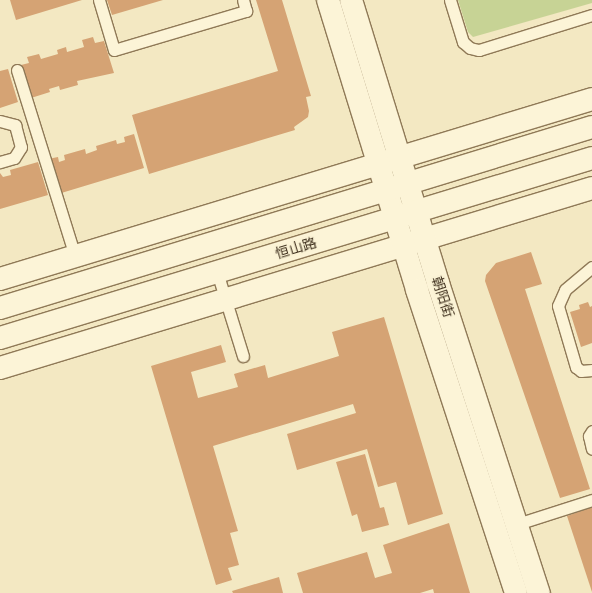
<!DOCTYPE html>
<meta charset="utf-8">
<style>
body{margin:0}
#map{position:relative;width:592px;height:593px;overflow:hidden;background:#f3e8c2;font-family:"Playfair Display","Noto Sans SC",serif}
div>[style]{position:absolute}
.green>*{inset:0;background:#c7d395}
.building>*{inset:0;background:#d5a374}
.roads{filter:drop-shadow(1px 0 #8f7957) drop-shadow(-1px 0 #8f7957) drop-shadow(0 1px #8f7957) drop-shadow(0 -1px #8f7957)}
.service>*{height:11px;margin:-5.5px;padding:0 5.5px;transform-origin:5.5px;border-radius:5.5px;background:#fcf4d7}
.minor>*{height:22px;margin:-11px;padding:0 11px;transform-origin:11px;border-radius:11px;background:#fcf4d7}
.tertiary>*{height:22px;margin:-11px;padding:0 11px;transform-origin:11px;border-radius:11px;background:#fcf4d7}
.secondary>*{height:22px;margin:-11px;padding:0 11px;transform-origin:11px;border-radius:11px;background:#fcf4d7}
span{translate:-50% -50%;white-space:nowrap;text-align:center;line-height:1.15;-webkit-text-stroke:3px #f9f1d3;paint-order:stroke}
.street-label{font-size:14px;color:#3e2f1d}
</style>
<div id="map">
<div class="green">
<div style="clip-path:polygon(458px 0,592px 0,592px 3px,473px 37px,468px 32px)"></div>
</div>
<div class="building">
<div style="clip-path:polygon(10px 0,82px 0,16px 20px)"></div>
<div style="clip-path:polygon(107px 0,163px 0,112px 15px)"></div>
<div style="clip-path:polygon(256px 0,282px 0,311px 96px,306px 97px,309px 111px,308px 117px,294px 127px,295px 130px,149px 174px,132px 115px,278px 71px)"></div>
<div style="clip-path:polygon(93px 37px,95px 43px,104px 41px,114px 73px,77px 81px,78px 85px,60px 90px,59px 86px,49px 89px,50px 92px,31px 98px,21px 65px,29px 63px,27px 57px,39px 54px,41px 59px,58px 54px,57px 50px,66px 47px,67px 52px,84px 47px,82px 40px)"></div>
<div style="clip-path:polygon(8px 69px,18px 102px,0 108px,0 71px)"></div>
<div style="clip-path:polygon(134px 134px,144px 168px,58px 194px,48px 159px,58px 157px,59px 162px,65px 160px,64px 155px,85px 149px,86px 154px,97px 150px,96px 146px,116px 140px,117px 144px,125px 142px,124px 137px)"></div>
<div style="clip-path:polygon(38px 162px,48px 195px,0 209px,0 173px,3px 177px,11px 175px,10px 170px)"></div>
<div style="clip-path:polygon(531px 252px,542px 284px,525px 289px,590px 489px,560px 498px,485px 281px,486px 275px,496px 263px)"></div>
<div style="clip-path:polygon(588px 302px,590px 307px,592px 306px,592px 343px,581px 347px,570px 312px,580px 309px,579px 305px)"></div>
<div style="clip-path:polygon(384px 317px,443px 514px,408px 525px,396px 482px,378px 487px,367px 449px,297px 470px,287px 434px,356px 413px,353px 404px,213px 446px,238px 531px,230px 533px,239px 565px,228px 568px,232px 580px,216px 585px,151px 366px,221px 345px,226px 362px,191px 372px,198px 398px,238px 387px,234px 374px,265px 365px,268px 378px,339px 356px,332px 332px)"></div>
<div style="clip-path:polygon(365px 454px,380px 508px,384px 507px,389px 525px,362px 532px,357px 514px,352px 516px,336px 462px)"></div>
<div style="clip-path:polygon(592px 507px,592px 592px,567px 516px)"></div>
<div style="clip-path:polygon(449px 523px,470px 593px,434px 593px,433px 589px,420px 593px,303px 593px,297px 573px,367px 552px,375px 578px,392px 573px,383px 545px)"></div>
<div style="clip-path:polygon(279px 577px,283px 593px,233px 593px,232px 591px)"></div>
</div>
<div class="roads">
<div class="service">
<div style="left:99px;top:0;width:52px;rotate:73.3deg"></div>
<div style="left:114px;top:50px;width:138px;rotate:-16.5deg"></div>
<div style="left:246px;top:11px;width:11px;rotate:-105deg"></div>
<div style="left:450px;top:0;width:44px;rotate:72.8deg"></div>
<div style="left:463px;top:42px;width:9px;rotate:41deg"></div>
<div style="left:470px;top:48px;width:9px;rotate:13deg"></div>
<div style="left:479px;top:50px;width:118px;rotate:-17.2deg"></div>
<div style="left:17px;top:70px;width:195px;rotate:72.7deg"></div>
<div style="left:0;top:121px;width:16px;rotate:15deg"></div>
<div style="left:15px;top:125px;width:23px;rotate:75deg"></div>
<div style="left:21px;top:147px;width:13px;rotate:122deg"></div>
<div style="left:14px;top:158px;width:15px;rotate:164deg"></div>
<div style="left:592px;top:267px;width:35px;rotate:140deg"></div>
<div style="left:565px;top:290px;width:17px;rotate:114deg"></div>
<div style="left:558px;top:306px;width:64px;rotate:73.6deg"></div>
<div style="left:576px;top:367px;width:6px;rotate:39deg"></div>
<div style="left:581px;top:371px;width:11px;rotate:-5deg"></div>
<div style="left:217px;top:272px;width:88px;rotate:72.8deg"></div>
<div style="left:592px;top:431px;width:6px;rotate:121deg"></div>
<div style="left:589px;top:436px;width:13px;rotate:77deg"></div>
<div style="left:517px;top:524px;width:79px;rotate:-17.7deg"></div>
</div>
<div class="minor">
<div style="left:0;top:279px;width:619px;rotate:-16.91deg"></div>
<div style="left:0;top:368px;width:619px;rotate:-16.91deg"></div>
</div>
<div class="tertiary">
<div style="left:328px;top:0;width:303px;rotate:72.9deg"></div>
<div style="left:417px;top:290px;width:319px;rotate:71.9deg"></div>
<div style="left:351px;top:0;width:296px;rotate:72.9deg"></div>
<div style="left:438px;top:283px;width:326px;rotate:72deg"></div>
</div>
<div class="secondary">
<div style="left:0;top:308px;width:619px;rotate:-17deg"></div>
<div style="left:0;top:338px;width:619px;rotate:-16.91deg"></div>
</div>
</div>
<div class="street-label">
<span style="left:296px;top:248px;rotate:-17deg">恒山路</span>
<span style="left:443px;top:297px;rotate:72deg">朝阳街</span>
</div>
</div>
